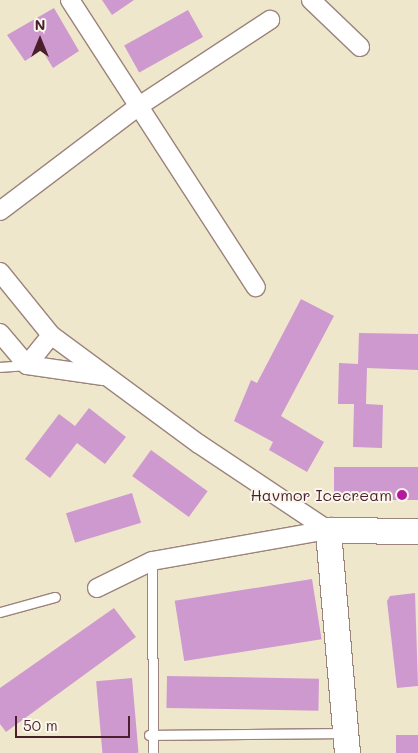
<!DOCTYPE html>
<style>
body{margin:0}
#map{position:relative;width:418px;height:753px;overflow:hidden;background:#efe7cb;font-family:Mali,sans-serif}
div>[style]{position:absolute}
.building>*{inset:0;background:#ce99cf;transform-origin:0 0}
.roads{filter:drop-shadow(1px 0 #9c837b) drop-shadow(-1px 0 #9c837b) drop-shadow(0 1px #9c837b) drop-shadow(0 -1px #9c837b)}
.lane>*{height:9px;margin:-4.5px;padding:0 4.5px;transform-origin:4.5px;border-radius:4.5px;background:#fff}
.street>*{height:18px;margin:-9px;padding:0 9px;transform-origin:9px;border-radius:9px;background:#fff}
.secondary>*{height:25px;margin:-12.5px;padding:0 12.5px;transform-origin:12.5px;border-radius:12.5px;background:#fff}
.dots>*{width:14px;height:14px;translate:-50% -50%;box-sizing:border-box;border:2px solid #fbf7ec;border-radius:50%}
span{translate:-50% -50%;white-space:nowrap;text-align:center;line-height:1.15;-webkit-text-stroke:4px #fbf7ec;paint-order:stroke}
.poi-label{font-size:16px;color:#4a1f2b}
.right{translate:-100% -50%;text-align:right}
.north{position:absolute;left:15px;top:15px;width:50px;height:50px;-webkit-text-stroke:4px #fbf7ec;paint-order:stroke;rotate:0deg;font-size:14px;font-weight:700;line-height:20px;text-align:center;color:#4a1f2b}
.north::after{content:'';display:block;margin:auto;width:18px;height:22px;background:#4a1f2b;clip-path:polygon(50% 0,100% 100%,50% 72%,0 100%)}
.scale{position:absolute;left:15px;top:716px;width:115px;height:22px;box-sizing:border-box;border:2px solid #4a1f2b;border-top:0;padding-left:6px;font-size:15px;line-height:18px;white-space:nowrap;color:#4a1f2b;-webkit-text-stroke:4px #fbf7ec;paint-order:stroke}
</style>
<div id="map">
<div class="building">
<div style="clip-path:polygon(102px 0,134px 0,112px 15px)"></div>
<div style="clip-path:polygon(54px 8px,79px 51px,53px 68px,42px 50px,25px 61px,7px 35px)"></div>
<div style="left:188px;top:10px;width:31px;height:73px;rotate:61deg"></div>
<div style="clip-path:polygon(301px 299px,334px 316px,281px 416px,324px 442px,307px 472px,269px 450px,273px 442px,234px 421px,251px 380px,257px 383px)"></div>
<div style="clip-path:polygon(359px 333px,418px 334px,418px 370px,367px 368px,366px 404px,383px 405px,382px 448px,353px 447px,354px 404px,338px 404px,339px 363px,358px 364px)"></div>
<div style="clip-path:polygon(89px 408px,126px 437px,105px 464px,77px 443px,50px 478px,25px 459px,59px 414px,75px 426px)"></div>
<div style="left:151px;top:450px;width:70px;height:32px;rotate:36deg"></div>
<div style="left:418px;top:467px;width:33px;height:84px;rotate:90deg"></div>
<div style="left:132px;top:493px;width:31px;height:69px;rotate:73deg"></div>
<div style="left:312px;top:579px;width:61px;height:139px;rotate:81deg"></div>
<div style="clip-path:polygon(415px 593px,418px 686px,397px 688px,387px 601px,390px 596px)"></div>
<div style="clip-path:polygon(114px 608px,136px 637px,6px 732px,0 724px,0 688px)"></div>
<div style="left:167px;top:676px;width:152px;height:32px;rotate:1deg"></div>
<div style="left:132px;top:678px;width:75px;height:36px;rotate:85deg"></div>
<div style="left:418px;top:735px;width:18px;height:22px;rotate:90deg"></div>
</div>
<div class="roads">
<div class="lane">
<div style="left:0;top:367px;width:27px;rotate:-4deg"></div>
<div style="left:152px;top:561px;width:192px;rotate:89.7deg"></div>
<div style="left:0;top:612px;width:57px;rotate:-15.3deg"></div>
<div style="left:149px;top:735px;width:195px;rotate:-0.6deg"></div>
</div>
<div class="street">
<div style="left:70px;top:0;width:342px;rotate:57.1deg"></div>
<div style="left:311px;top:0;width:68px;rotate:43.8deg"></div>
<div style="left:0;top:211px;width:174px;rotate:-37.1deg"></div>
<div style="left:139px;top:106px;width:157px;rotate:-33.3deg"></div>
<div style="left:0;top:272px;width:81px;rotate:51deg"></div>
<div style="left:51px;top:335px;width:184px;rotate:36.4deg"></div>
<div style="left:199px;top:444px;width:155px;rotate:33.7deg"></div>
<div style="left:0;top:333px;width:42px;rotate:49.8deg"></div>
<div style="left:27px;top:365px;width:77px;rotate:8.2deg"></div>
<div style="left:27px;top:365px;width:38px;rotate:-51deg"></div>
<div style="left:97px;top:588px;width:61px;rotate:-26.1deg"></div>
<div style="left:152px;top:561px;width:179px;rotate:-10deg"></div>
</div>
<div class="secondary">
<div style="left:347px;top:753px;width:224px;rotate:-94.9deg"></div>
<div style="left:328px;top:530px;width:90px;rotate:0.6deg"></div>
</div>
</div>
<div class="dots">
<div style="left:402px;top:495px;background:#b5179e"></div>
</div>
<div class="poi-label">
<span class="right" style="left:392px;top:495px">Havmor Icecream</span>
</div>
<div class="north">N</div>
<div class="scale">50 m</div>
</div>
